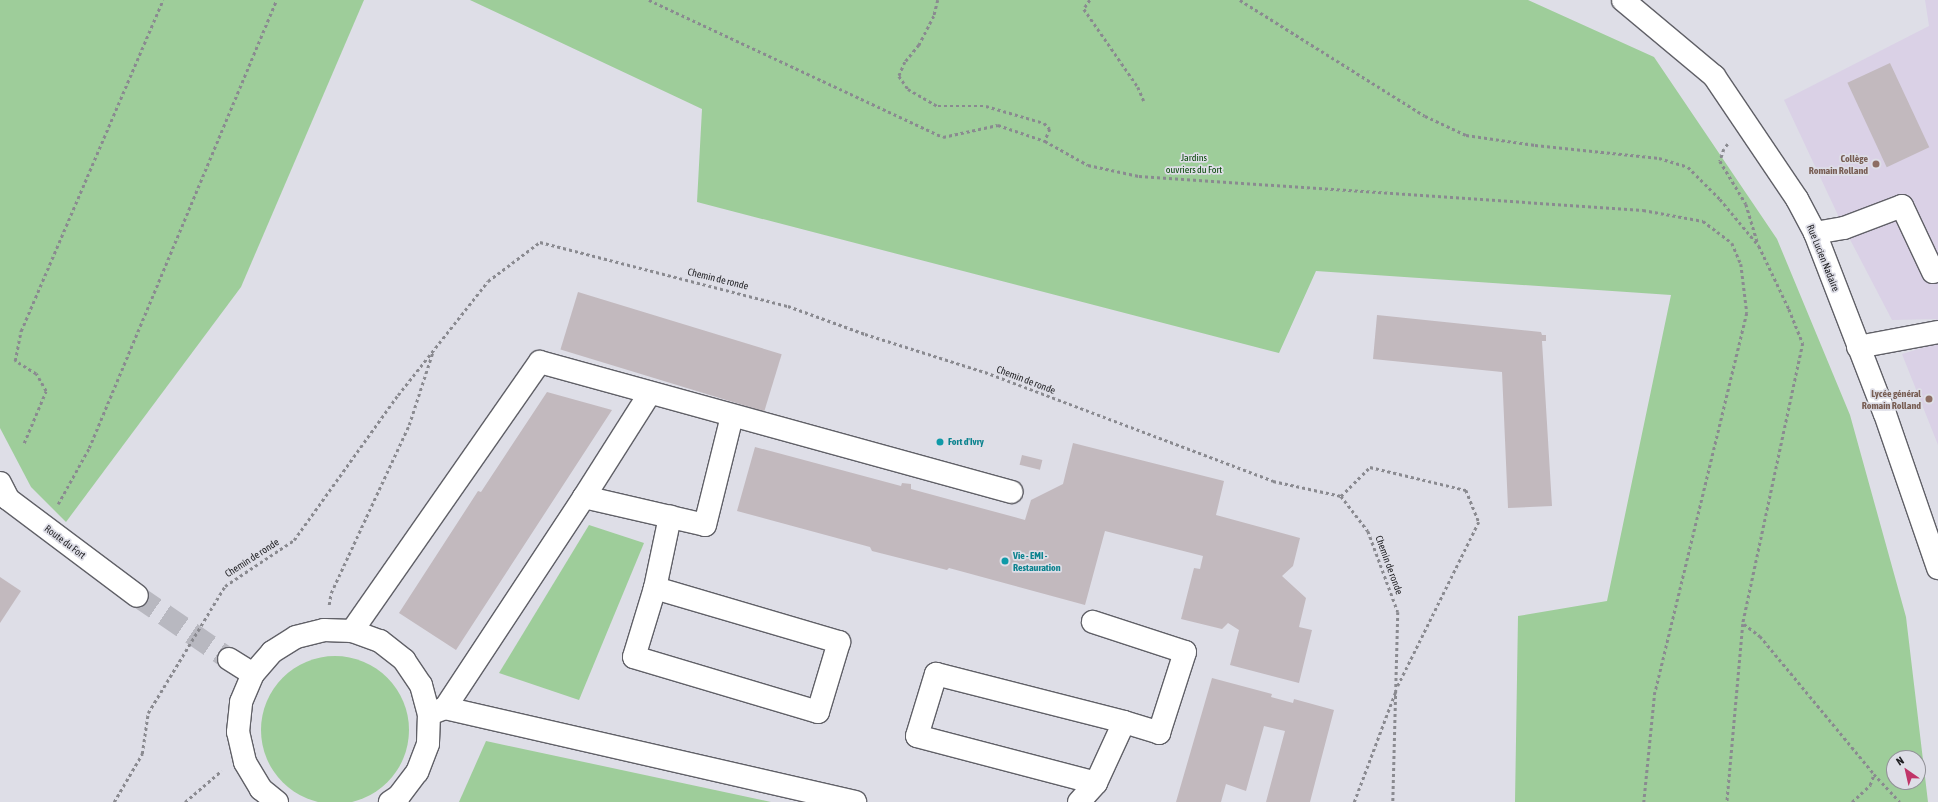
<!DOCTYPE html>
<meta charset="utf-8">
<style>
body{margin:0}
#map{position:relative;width:1938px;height:802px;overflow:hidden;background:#dedee7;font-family:"Asap Condensed",sans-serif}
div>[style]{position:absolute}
.education>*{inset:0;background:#dad1e6}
.green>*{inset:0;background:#9ecd9a}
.round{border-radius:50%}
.building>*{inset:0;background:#c2b9be;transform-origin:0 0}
.minor-tunnel>*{height:22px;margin-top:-11px;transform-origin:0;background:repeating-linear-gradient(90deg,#b8b8c0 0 22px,transparent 0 33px)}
.path>*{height:2.5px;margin-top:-1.25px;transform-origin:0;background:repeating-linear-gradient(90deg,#8a8a90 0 3px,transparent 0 6px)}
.roads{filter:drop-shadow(1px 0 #606067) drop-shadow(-1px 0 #606067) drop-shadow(0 1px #606067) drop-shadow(0 -1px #606067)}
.minor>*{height:22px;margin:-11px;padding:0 11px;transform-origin:11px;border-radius:11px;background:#fff}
.dots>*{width:11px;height:11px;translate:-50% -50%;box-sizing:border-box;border:2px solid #dedee7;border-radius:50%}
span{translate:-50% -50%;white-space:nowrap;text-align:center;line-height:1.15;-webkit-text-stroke:3.5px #dedee7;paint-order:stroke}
.park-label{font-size:10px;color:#084909}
.education-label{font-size:10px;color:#785e54;font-weight:700}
.right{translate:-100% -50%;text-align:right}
.street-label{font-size:10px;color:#1f1f22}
.culture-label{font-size:10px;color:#0d838f;font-weight:700}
.left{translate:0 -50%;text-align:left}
.north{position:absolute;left:1886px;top:750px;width:40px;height:40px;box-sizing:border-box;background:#dedee7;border:1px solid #929298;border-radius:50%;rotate:326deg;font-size:11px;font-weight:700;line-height:16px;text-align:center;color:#1f1f22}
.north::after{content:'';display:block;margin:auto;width:14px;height:18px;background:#c03468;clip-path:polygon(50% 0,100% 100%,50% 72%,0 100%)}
</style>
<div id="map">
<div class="education">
<div style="clip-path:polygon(1925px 0,1938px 0,1938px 445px,1902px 354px,1935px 344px,1936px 319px,1892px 320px,1844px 228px,1784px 100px,1929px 26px)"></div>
</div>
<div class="green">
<div style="clip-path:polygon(0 0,364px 0,241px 287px,66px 522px,31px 487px,0 428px)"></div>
<div style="clip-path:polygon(evenodd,470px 0,1528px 0,1654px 57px,1777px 239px,1850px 415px,1906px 617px,1928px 802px,1515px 802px,1518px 616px,1607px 601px,1671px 295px,1316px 271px,1279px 353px,697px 202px,702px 109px,470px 0,1894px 758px,1918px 758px,1918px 782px,1894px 782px,1894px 758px)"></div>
<div style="clip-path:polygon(589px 525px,644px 543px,579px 700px,499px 673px)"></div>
<div class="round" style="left:261px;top:656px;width:148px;height:148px"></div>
<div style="clip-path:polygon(486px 741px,771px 802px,459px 802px)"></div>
</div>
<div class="building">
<div style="left:1890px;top:63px;width:93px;height:47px;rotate:65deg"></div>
<div style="left:578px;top:292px;width:213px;height:60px;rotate:17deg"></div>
<div style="clip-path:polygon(1377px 315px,1541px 332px,1542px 335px,1546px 335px,1546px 341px,1542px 341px,1552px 506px,1508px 508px,1502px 372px,1373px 359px)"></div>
<div style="clip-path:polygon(547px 392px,612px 410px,456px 650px,399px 613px,478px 491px,481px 492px)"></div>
<div style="clip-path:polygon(1073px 443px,1224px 481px,1216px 515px,1300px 538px,1293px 566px,1282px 576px,1306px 598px,1299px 627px,1312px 630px,1299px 683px,1230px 665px,1239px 630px,1228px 623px,1222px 629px,1181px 619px,1194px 568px,1200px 569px,1203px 556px,1105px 531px,1085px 605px,949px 568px,947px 570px,872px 551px,870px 547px,737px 511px,755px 447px,901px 486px,902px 483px,911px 484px,911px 489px,1025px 520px,1031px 500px,1063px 484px)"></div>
<div style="left:1022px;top:455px;width:21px;height:10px;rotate:14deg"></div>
<div style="clip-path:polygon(0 577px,21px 591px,0 623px)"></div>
<div style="clip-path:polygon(1212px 678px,1272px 694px,1271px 697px,1293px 703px,1294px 699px,1334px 710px,1310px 802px,1266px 802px,1285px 731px,1264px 726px,1246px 791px,1226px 784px,1221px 802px,1176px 802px)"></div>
</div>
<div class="minor-tunnel">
<div style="left:137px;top:596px;width:112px;rotate:34.4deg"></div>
</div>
<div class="path">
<div style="left:649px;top:0;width:324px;rotate:25deg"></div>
<div style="left:943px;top:137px;width:56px;rotate:-12.3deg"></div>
<div style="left:998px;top:125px;width:50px;rotate:18.8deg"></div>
<div style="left:1045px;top:141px;width:49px;rotate:29.2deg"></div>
<div style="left:1088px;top:165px;width:52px;rotate:12.2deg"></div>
<div style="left:1139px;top:176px;width:505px;rotate:3.86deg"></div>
<div style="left:1643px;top:210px;width:61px;rotate:10.4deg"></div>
<div style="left:1703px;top:221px;width:36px;rotate:37deg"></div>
<div style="left:1732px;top:243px;width:23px;rotate:67deg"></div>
<div style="left:1741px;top:264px;width:49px;rotate:83deg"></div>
<div style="left:1747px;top:313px;width:390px;rotate:103.6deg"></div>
<div style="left:1655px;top:692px;width:111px;rotate:95.7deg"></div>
<div style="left:938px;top:0;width:16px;rotate:104deg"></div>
<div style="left:934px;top:16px;width:33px;rotate:117deg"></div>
<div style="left:919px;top:45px;width:22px;rotate:129deg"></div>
<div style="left:905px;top:62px;width:15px;rotate:113deg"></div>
<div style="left:899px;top:76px;width:16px;rotate:55deg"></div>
<div style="left:908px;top:89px;width:34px;rotate:30deg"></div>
<div style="left:938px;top:106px;width:48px"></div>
<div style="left:986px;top:106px;width:60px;rotate:16.3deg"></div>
<div style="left:1044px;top:123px;width:8px;rotate:45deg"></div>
<div style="left:1050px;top:129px;width:13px;rotate:113deg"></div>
<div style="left:1090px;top:0;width:11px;rotate:124deg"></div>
<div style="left:1084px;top:9px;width:95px;rotate:55.3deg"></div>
<div style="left:1138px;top:87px;width:15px;rotate:67deg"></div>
<div style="left:1240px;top:0;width:218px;rotate:32.1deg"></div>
<div style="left:1425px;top:116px;width:45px;rotate:24.9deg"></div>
<div style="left:1466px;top:135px;width:70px;rotate:8.2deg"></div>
<div style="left:1535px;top:145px;width:125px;rotate:6deg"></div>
<div style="left:1659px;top:158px;width:30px;rotate:17deg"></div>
<div style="left:1688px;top:167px;width:45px;rotate:45deg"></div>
<div style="left:1720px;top:199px;width:61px;rotate:50.3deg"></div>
<div style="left:1759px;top:246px;width:70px;rotate:64.5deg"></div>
<div style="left:1789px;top:309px;width:37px;rotate:68deg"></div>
<div style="left:1803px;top:343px;width:287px;rotate:102.1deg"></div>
<div style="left:1743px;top:624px;width:179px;rotate:95.1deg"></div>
<div style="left:1728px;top:144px;width:6px;rotate:129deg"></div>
<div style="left:1724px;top:149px;width:13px;rotate:108deg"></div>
<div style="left:1720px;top:161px;width:50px;rotate:58.8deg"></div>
<div style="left:1746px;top:204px;width:42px;rotate:73.3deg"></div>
<div style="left:24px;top:443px;width:56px;rotate:-67.1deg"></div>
<div style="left:46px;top:391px;width:20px;rotate:-120deg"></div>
<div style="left:36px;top:374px;width:25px;rotate:-148deg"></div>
<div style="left:15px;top:361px;width:31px;rotate:-79deg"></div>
<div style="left:21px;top:331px;width:360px;rotate:-66.8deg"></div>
<div style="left:1341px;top:496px;width:41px;rotate:-45deg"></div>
<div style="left:1370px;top:467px;width:99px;rotate:13.5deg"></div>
<div style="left:1466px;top:490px;width:35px;rotate:68deg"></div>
<div style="left:1479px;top:522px;width:183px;rotate:116.3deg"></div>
<div style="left:58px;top:504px;width:64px;rotate:-61deg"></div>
<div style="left:89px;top:448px;width:485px;rotate:-67.3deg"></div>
<div style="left:329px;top:605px;width:12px;rotate:-81deg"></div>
<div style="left:331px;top:593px;width:185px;rotate:-65.1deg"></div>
<div style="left:409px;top:425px;width:78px;rotate:-72deg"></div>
<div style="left:1744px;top:624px;width:20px;rotate:37deg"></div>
<div style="left:1760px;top:636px;width:179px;rotate:50.4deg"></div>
<div style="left:1874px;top:774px;width:38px;rotate:47deg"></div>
<div style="left:114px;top:802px;width:56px;rotate:-59.7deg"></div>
<div style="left:142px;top:754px;width:41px;rotate:-81.7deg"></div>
<div style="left:148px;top:713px;width:149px;rotate:-58.8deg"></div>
<div style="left:225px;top:586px;width:83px;rotate:-33.7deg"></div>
<div style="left:294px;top:540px;width:178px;rotate:-54.4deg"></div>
<div style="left:398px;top:395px;width:145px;rotate:-51.7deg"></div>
<div style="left:488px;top:281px;width:65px;rotate:-36.9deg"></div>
<div style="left:540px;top:242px;width:256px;rotate:14.5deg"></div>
<div style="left:788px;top:306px;width:82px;rotate:20deg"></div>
<div style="left:865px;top:334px;width:126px;rotate:17.6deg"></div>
<div style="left:985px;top:372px;width:308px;rotate:20.7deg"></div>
<div style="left:1273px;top:481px;width:70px;rotate:12.4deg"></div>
<div style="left:1341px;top:496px;width:44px;rotate:52.4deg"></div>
<div style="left:1368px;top:531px;width:86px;rotate:69.7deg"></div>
<div style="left:1398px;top:612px;width:190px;rotate:91.5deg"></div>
<div style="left:185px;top:802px;width:48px;rotate:-40.7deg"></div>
<div style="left:1354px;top:802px;width:120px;rotate:-69.4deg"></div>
<div style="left:1852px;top:802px;width:25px;rotate:-43deg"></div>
<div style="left:1870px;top:785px;width:12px;rotate:-70deg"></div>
</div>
<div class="roads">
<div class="minor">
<div style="left:1623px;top:0;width:119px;rotate:39.9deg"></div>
<div style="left:1714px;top:76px;width:148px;rotate:56deg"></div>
<div style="left:1797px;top:199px;width:38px;rotate:62deg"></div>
<div style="left:1815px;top:233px;width:194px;rotate:68.9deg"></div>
<div style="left:1885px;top:414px;width:163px;rotate:71deg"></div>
<div style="left:1815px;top:233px;width:29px;rotate:-10deg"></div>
<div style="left:1844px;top:228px;width:62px;rotate:-20.8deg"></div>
<div style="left:1902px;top:206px;width:73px;rotate:64.8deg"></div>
<div style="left:1858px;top:347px;width:81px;rotate:-10.6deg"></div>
<div style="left:0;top:483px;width:18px;rotate:63deg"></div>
<div style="left:8px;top:499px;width:161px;rotate:36.9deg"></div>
<div style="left:584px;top:497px;width:124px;rotate:13deg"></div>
<div style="left:705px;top:525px;width:112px;rotate:-76.1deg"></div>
<div style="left:655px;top:588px;width:192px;rotate:16.4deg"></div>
<div style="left:839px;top:642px;width:73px;rotate:106.7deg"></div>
<div style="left:818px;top:712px;width:192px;rotate:-163.4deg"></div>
<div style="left:634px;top:657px;width:72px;rotate:-73.1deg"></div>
<div style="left:655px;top:588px;width:73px;rotate:-78.1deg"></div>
<div style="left:352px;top:631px;width:328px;rotate:-55.1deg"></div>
<div style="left:540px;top:362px;width:489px;rotate:15.4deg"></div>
<div style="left:229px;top:659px;width:28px;rotate:32deg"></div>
<div style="left:445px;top:708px;width:421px;rotate:12.9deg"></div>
<div style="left:432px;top:713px;width:14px;rotate:-21deg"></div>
<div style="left:445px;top:708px;width:253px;rotate:-56.6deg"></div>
<div style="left:584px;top:497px;width:123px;rotate:-57.6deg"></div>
<div style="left:1096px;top:783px;width:185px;rotate:-165.3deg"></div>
<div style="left:917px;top:736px;width:65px;rotate:-73deg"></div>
<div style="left:936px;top:674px;width:194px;rotate:14.3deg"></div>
<div style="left:277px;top:802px;width:21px;rotate:-141deg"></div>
<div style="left:261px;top:789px;width:31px;rotate:-121deg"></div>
<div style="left:245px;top:762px;width:31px;rotate:-103deg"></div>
<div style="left:238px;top:732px;width:30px;rotate:-84deg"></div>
<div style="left:241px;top:702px;width:30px;rotate:-67deg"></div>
<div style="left:253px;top:674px;width:29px;rotate:-49deg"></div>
<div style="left:272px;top:652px;width:28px;rotate:-32deg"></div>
<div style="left:296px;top:637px;width:29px;rotate:-14deg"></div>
<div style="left:324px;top:630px;width:28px;rotate:2deg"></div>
<div style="left:352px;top:631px;width:30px;rotate:20deg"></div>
<div style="left:380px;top:641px;width:31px;rotate:38deg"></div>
<div style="left:404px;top:660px;width:30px;rotate:56deg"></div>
<div style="left:421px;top:685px;width:30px;rotate:75deg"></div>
<div style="left:429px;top:714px;width:30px;rotate:92deg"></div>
<div style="left:428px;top:744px;width:30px;rotate:111deg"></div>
<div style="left:417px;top:772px;width:30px;rotate:127deg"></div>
<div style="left:399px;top:796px;width:11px;rotate:146deg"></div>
<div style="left:1079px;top:802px;width:25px;rotate:-48deg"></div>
<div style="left:1096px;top:783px;width:67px;rotate:-65.3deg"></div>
<div style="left:1124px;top:722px;width:37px;rotate:17deg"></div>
<div style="left:1159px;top:733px;width:85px;rotate:-72.2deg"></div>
<div style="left:1185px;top:652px;width:97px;rotate:-161.9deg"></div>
</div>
</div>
<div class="dots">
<div style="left:1876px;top:164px;background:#8d6e63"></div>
<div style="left:1929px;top:399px;background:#8d6e63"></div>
<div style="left:940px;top:442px;background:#0f9aa8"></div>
<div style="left:1005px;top:561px;background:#0f9aa8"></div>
</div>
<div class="park-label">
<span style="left:1194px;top:163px">Jardins<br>ouvriers du Fort</span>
</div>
<div class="education-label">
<span class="right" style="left:1868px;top:164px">Collège<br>Romain Rolland</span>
<span class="right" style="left:1921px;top:399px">Lycée général<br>Romain Rolland</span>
</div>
<div class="street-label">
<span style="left:1823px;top:258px;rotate:68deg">Rue Lucien Nadaire</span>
<span style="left:718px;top:279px;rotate:14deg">Chemin de ronde</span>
<span style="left:1026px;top:380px;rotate:21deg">Chemin de ronde</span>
<span style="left:65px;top:542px;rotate:37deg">Route du Fort</span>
<span style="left:252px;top:558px;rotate:-33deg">Chemin de ronde</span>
<span style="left:1389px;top:565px;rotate:70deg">Chemin de ronde</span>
</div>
<div class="culture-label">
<span class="left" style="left:948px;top:442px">Fort d'Ivry</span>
<span class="left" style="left:1013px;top:561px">Vie - EMI -<br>Restauration</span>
</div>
<div class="north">N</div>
</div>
